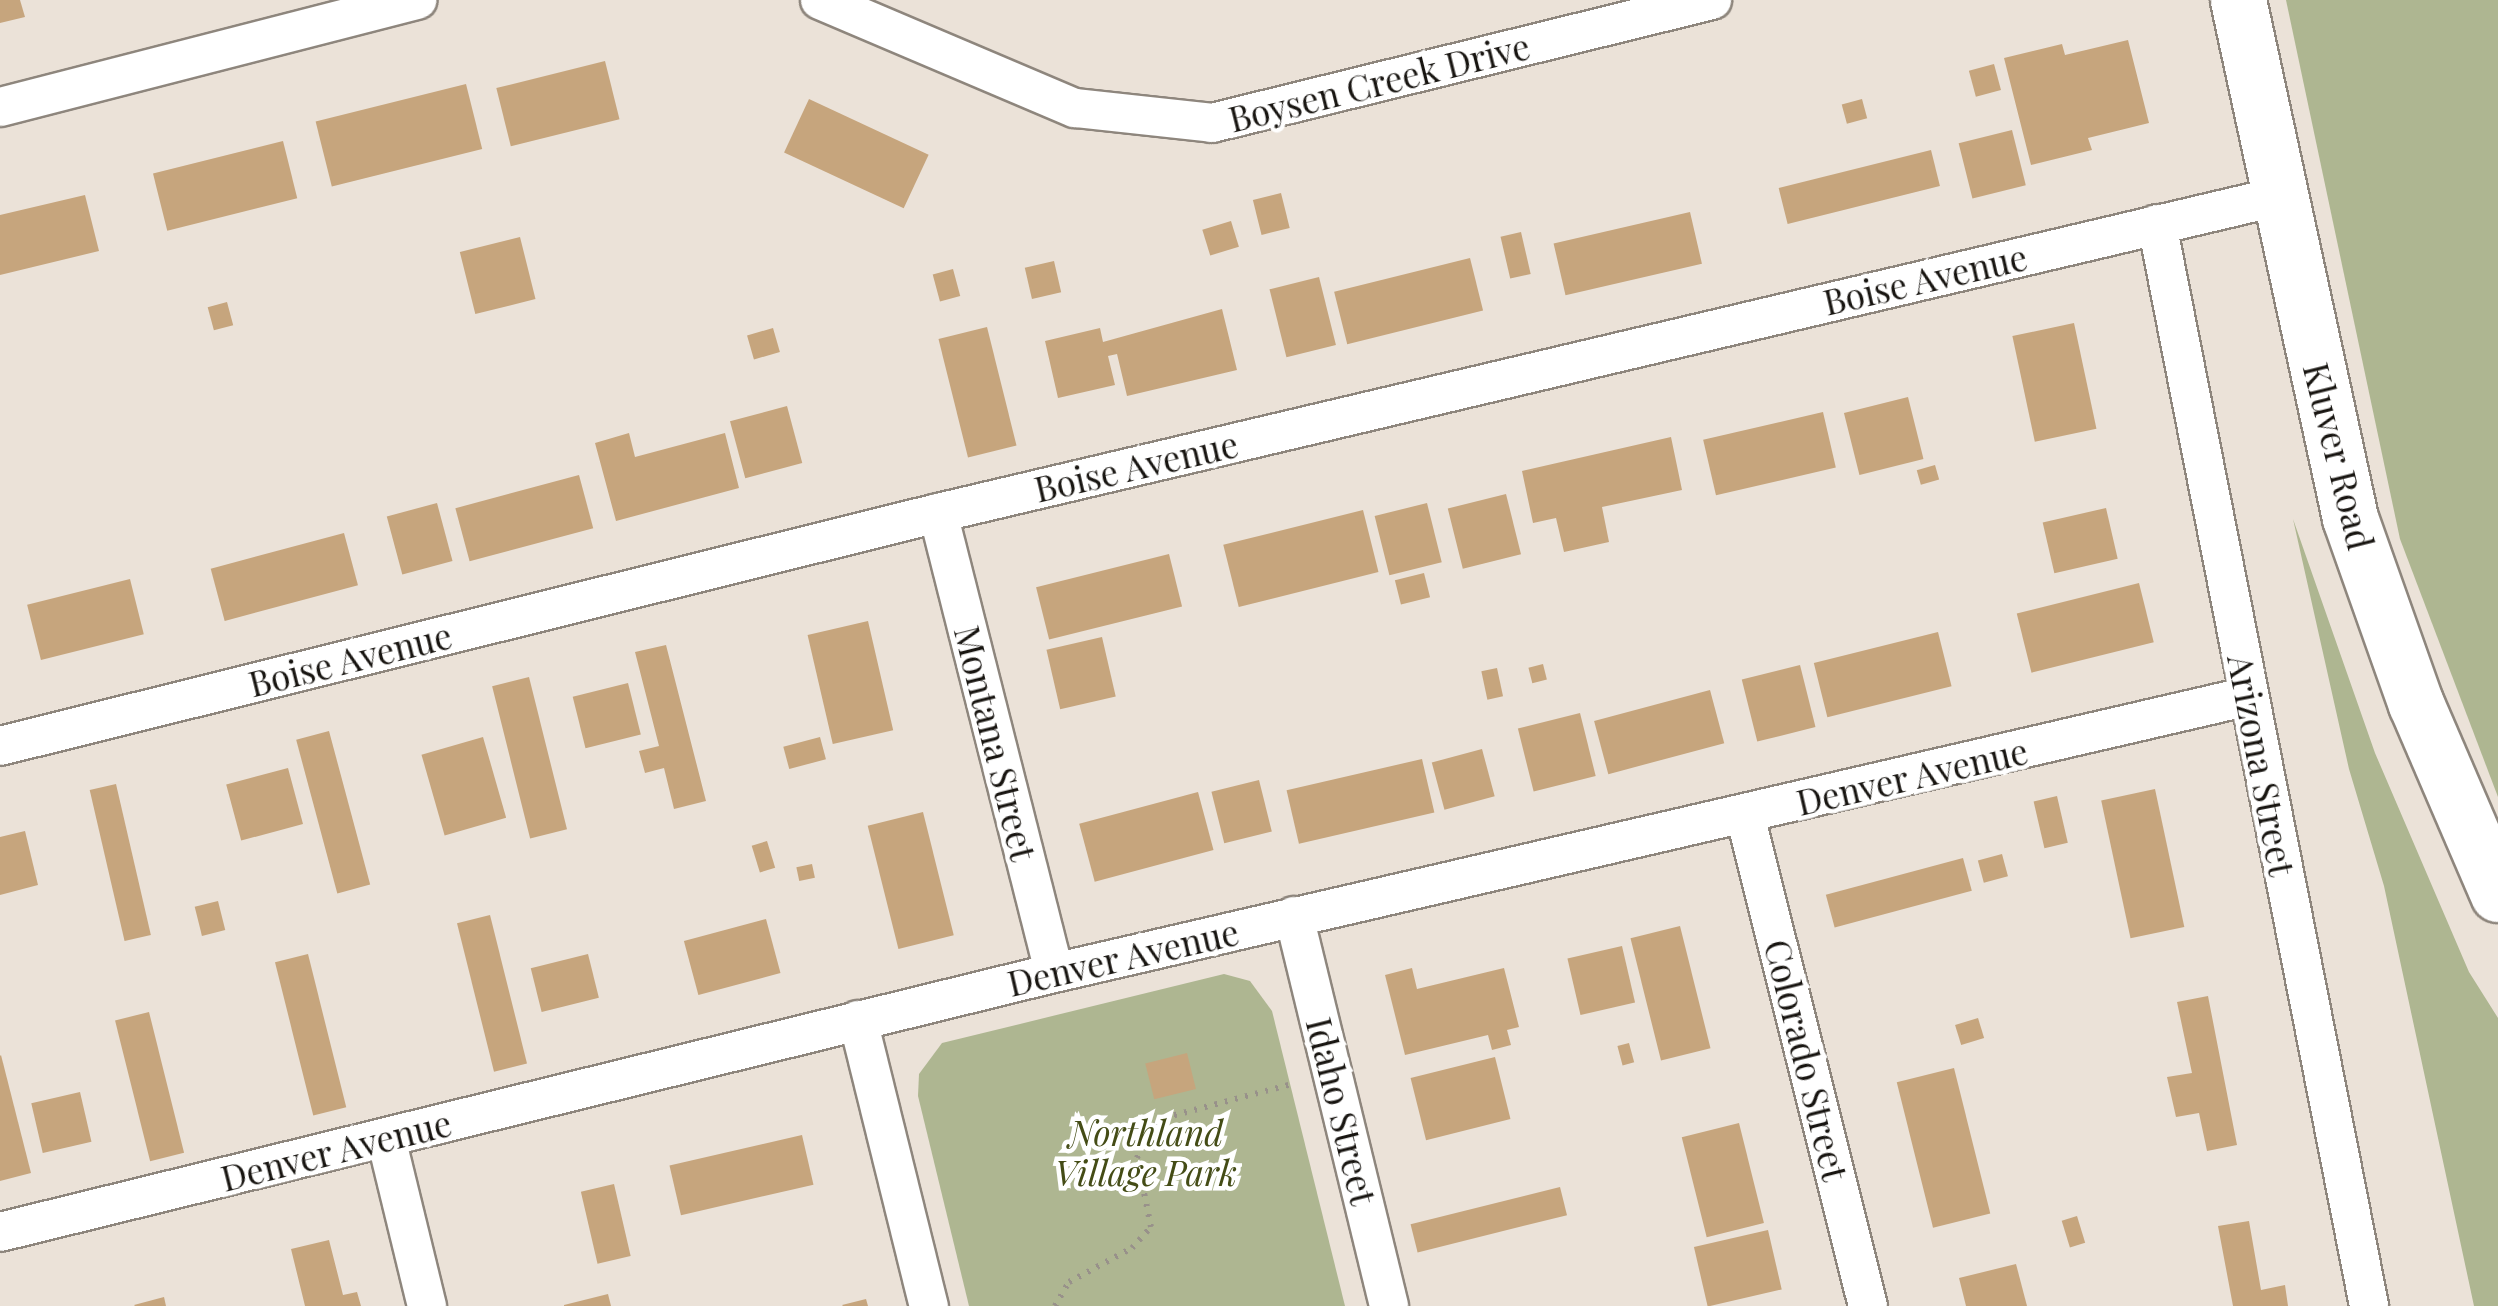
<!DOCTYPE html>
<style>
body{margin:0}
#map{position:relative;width:2498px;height:1306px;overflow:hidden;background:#ebe2d8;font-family:"Playfair Display",serif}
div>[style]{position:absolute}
.green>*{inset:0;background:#aeb691}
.building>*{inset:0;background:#c6a57d;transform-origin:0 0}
.path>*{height:6px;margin-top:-3px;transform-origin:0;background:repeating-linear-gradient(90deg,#98918a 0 2.5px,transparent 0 10.5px)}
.roads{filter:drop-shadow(2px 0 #8e867d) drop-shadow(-2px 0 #8e867d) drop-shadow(0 2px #8e867d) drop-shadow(0 -2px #8e867d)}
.street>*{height:38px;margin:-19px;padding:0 19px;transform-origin:19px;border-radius:19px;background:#fff}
.secondary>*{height:55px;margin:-27.5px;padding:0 27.5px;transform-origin:27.5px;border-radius:27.5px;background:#fff}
span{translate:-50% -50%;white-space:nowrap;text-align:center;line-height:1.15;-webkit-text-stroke:9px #fff;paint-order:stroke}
.street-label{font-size:35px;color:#181511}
.park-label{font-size:35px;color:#444c16;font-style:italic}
</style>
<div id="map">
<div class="green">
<div style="clip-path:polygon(2286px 0,2498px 0,2498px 797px,2400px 539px)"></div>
<div style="clip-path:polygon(2293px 519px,2375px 753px,2469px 972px,2498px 1018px,2498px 1306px,2474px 1306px,2384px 886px,2349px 769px)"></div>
<div style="clip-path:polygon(1224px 974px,1250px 981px,1272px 1011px,1345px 1306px,969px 1306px,918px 1096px,919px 1074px,942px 1043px)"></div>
</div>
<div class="building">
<div style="clip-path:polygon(0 0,20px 0,25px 17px,0 23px)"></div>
<div style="clip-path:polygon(2128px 40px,2149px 123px,2088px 138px,2092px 150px,2031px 165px,2004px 58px,2062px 44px,2065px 55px)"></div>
<div style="left:605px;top:61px;width:60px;height:112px;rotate:76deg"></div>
<div style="left:1994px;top:64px;width:27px;height:26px;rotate:75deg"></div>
<div style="left:466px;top:84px;width:67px;height:155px;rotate:76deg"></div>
<div style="left:809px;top:99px;width:132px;height:59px;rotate:25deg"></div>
<div style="left:1862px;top:99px;width:20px;height:21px;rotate:75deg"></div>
<div style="left:2012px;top:130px;width:57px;height:55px;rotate:76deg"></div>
<div style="left:283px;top:141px;width:59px;height:134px;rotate:76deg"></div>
<div style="left:1931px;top:150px;width:37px;height:157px;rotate:76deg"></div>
<div style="left:1281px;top:193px;width:36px;height:29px;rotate:76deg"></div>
<div style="clip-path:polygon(85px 195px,99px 251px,0 275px,0 215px)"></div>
<div style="left:1690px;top:212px;width:53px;height:140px;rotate:77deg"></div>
<div style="left:1231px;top:221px;width:27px;height:30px;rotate:73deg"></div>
<div style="left:1521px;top:232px;width:43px;height:21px;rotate:77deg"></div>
<div style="left:520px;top:237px;width:64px;height:62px;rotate:76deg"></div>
<div style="left:1470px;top:258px;width:54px;height:140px;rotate:76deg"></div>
<div style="left:1054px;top:261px;width:32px;height:30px;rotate:77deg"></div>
<div style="left:953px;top:269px;width:28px;height:21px;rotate:75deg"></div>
<div style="left:1319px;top:277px;width:70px;height:51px;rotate:76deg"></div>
<div style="left:227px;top:302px;width:24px;height:20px;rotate:75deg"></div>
<div style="clip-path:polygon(1222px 309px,1237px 370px,1127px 396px,1117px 354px,1108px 356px,1115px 385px,1058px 398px,1045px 341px,1100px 328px,1103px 342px)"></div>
<div style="left:2074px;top:323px;width:108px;height:63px;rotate:78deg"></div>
<div style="left:987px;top:327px;width:122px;height:50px;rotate:76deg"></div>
<div style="left:773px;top:328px;width:25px;height:27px;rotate:74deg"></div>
<div style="left:1908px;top:397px;width:64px;height:66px;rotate:76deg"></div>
<div style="left:787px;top:406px;width:59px;height:59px;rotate:75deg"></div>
<div style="left:1823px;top:412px;width:57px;height:123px;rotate:77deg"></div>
<div style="clip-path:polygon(629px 433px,635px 457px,725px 433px,739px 488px,616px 521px,595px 443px)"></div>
<div style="clip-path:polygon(1671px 437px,1682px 490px,1602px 507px,1609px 542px,1564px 552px,1556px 518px,1533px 523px,1522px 471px)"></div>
<div style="left:1935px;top:465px;width:15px;height:19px;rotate:74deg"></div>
<div style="left:579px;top:475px;width:55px;height:128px;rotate:75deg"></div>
<div style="left:1506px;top:494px;width:62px;height:60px;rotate:76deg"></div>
<div style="left:437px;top:503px;width:60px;height:52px;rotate:75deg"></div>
<div style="left:1427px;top:503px;width:61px;height:54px;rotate:76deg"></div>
<div style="left:2106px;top:508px;width:52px;height:65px;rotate:77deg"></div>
<div style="left:1363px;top:510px;width:64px;height:144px;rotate:76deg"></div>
<div style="left:344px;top:533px;width:54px;height:138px;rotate:75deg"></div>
<div style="left:1169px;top:554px;width:54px;height:137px;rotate:76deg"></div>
<div style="left:1424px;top:573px;width:25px;height:30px;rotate:76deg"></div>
<div style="left:130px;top:579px;width:57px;height:106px;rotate:76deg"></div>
<div style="left:2139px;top:583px;width:61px;height:126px;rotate:76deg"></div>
<div style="left:868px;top:621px;width:112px;height:62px;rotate:77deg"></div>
<div style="left:1938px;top:632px;width:56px;height:128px;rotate:76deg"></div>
<div style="left:1102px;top:637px;width:61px;height:57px;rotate:77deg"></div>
<div style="clip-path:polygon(666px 645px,706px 801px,674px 809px,664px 768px,645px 773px,639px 751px,659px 746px,635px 652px)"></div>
<div style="left:1543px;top:664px;width:16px;height:15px;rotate:76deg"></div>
<div style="left:1800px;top:665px;width:64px;height:60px;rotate:76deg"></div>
<div style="left:1497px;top:668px;width:29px;height:16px;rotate:78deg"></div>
<div style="left:529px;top:677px;width:157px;height:38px;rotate:76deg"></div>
<div style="left:628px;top:683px;width:53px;height:57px;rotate:76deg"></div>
<div style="left:1710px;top:690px;width:55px;height:120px;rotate:75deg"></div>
<div style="left:1580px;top:713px;width:65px;height:64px;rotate:76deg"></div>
<div style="left:329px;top:731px;width:159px;height:34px;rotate:75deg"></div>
<div style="left:483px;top:737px;width:84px;height:64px;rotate:74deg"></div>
<div style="left:820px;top:737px;width:23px;height:38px;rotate:75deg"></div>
<div style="left:1482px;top:749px;width:49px;height:52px;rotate:75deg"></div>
<div style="left:1422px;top:759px;width:55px;height:139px;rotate:77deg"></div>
<div style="left:288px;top:768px;width:58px;height:64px;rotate:75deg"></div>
<div style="left:1259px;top:780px;width:53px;height:49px;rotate:76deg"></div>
<div style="left:116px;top:784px;width:155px;height:27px;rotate:77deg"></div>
<div style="left:2155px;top:789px;width:141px;height:55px;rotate:78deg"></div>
<div style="left:1198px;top:792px;width:60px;height:123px;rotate:75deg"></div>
<div style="left:2057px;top:796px;width:48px;height:24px;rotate:77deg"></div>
<div style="left:923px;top:812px;width:127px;height:57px;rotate:76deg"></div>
<div style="clip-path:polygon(25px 831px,38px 885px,0 895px,0 837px)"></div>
<div style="left:767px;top:841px;width:28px;height:16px;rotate:73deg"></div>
<div style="left:2002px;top:854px;width:23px;height:25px;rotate:75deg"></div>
<div style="left:1963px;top:858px;width:34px;height:142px;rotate:75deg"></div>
<div style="left:812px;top:864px;width:14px;height:16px;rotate:78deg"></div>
<div style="left:218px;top:901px;width:30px;height:24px;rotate:76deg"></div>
<div style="left:490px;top:915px;width:153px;height:34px;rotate:76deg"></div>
<div style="left:766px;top:919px;width:56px;height:85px;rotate:75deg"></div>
<div style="left:1680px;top:926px;width:126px;height:51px;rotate:76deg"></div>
<div style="left:1622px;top:946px;width:58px;height:56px;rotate:77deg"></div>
<div style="left:308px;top:954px;width:158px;height:34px;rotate:76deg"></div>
<div style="left:588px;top:954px;width:45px;height:59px;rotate:76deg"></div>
<div style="clip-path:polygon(1412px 968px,1417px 989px,1504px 968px,1519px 1027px,1507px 1030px,1511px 1045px,1492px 1050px,1488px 1035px,1405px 1055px,1385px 975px)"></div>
<div style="clip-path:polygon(2208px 996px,2237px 1145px,2207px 1151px,2199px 1113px,2176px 1117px,2167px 1077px,2192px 1073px,2177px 1002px)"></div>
<div style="left:149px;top:1012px;width:145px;height:35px;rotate:76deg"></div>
<div style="left:1978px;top:1018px;width:21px;height:24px;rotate:73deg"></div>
<div style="left:1629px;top:1043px;width:20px;height:12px;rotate:75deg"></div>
<div style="left:1187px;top:1053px;width:37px;height:43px;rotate:76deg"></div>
<div style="clip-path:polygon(1px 1055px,31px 1173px,0 1181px,0 1056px)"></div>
<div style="left:1495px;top:1057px;width:64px;height:87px;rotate:76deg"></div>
<div style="left:1954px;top:1068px;width:150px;height:59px;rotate:76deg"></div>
<div style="left:80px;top:1092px;width:51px;height:50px;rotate:77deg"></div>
<div style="left:1739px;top:1123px;width:103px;height:59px;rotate:76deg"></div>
<div style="left:802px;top:1135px;width:51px;height:136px;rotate:77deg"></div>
<div style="left:614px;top:1184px;width:74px;height:34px;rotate:77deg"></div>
<div style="left:1560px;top:1187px;width:29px;height:154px;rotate:76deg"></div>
<div style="left:2077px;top:1216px;width:28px;height:16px;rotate:73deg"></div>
<div style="clip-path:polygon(2249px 1221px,2261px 1290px,2285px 1285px,2288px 1306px,2233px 1306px,2218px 1226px)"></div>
<div style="left:1768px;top:1230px;width:61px;height:76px;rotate:77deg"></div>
<div style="clip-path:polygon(329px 1240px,343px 1295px,357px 1292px,361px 1306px,305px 1306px,291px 1249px)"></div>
<div style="clip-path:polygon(2016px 1264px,2027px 1306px,1966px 1306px,1959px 1278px)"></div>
<div style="clip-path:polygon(608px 1294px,611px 1306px,564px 1306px,564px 1305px)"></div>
<div style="clip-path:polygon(164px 1297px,166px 1306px,135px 1306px,134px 1305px)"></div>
<div style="clip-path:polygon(866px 1299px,868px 1306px,843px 1306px,842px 1305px)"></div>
</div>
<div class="path">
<div style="left:1055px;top:1306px;width:28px;rotate:-60deg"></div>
<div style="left:1069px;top:1282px;width:72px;rotate:-28.4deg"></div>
<div style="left:1132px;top:1248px;width:28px;rotate:-48deg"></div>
<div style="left:1151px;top:1227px;width:70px;rotate:-101.5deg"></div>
<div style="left:1137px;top:1158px;width:28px;rotate:-67deg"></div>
<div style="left:1148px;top:1132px;width:21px;rotate:-41deg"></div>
<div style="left:1164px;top:1118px;width:132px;rotate:-14.9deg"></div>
</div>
<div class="roads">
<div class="street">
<div style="left:820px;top:0;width:277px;rotate:23deg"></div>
<div style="left:1075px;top:108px;width:138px;rotate:6.2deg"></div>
<div style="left:1212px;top:123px;width:515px;rotate:-13.82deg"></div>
<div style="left:0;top:107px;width:431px;rotate:-14.4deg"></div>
<div style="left:2157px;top:224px;width:1103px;rotate:78.91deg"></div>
<div style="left:938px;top:513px;width:474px;rotate:75.8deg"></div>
<div style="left:0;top:746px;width:967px;rotate:-13.95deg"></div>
<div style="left:938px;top:513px;width:1375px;rotate:-13.29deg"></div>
<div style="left:1745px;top:815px;width:506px;rotate:75.94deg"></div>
<div style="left:1294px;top:916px;width:401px;rotate:76.3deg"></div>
<div style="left:858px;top:1020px;width:295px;rotate:76.1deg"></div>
<div style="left:386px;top:1138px;width:173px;rotate:76.3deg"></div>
<div style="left:0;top:1232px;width:1085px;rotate:-13.81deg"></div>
<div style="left:1054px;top:973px;width:1227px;rotate:-13.05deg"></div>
</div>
<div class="secondary">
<div style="left:2238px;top:0;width:530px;rotate:77.8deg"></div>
<div style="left:2350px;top:518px;width:197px;rotate:70.5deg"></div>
<div style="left:2416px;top:704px;width:207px;rotate:66.7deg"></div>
</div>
</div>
<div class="street-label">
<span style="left:1379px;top:82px;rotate:-14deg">Boysen Creek Drive</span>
<span style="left:1925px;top:279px;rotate:-13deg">Boise Avenue</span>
<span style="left:2339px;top:456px;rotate:76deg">Kluver Road</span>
<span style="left:1136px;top:466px;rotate:-13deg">Boise Avenue</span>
<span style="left:350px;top:659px;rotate:-14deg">Boise Avenue</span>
<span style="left:996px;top:743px;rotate:76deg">Montana Street</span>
<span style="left:2262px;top:765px;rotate:79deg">Arizona Street</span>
<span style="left:1912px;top:776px;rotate:-13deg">Denver Avenue</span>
<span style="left:1123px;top:957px;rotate:-13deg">Denver Avenue</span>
<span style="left:1807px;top:1060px;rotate:76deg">Colorado Street</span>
<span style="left:1342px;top:1111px;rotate:76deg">Idaho Street</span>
<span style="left:336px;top:1150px;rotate:-14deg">Denver Avenue</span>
</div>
<div class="park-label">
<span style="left:1146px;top:1152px">Northland<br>Village Park</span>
</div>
</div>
